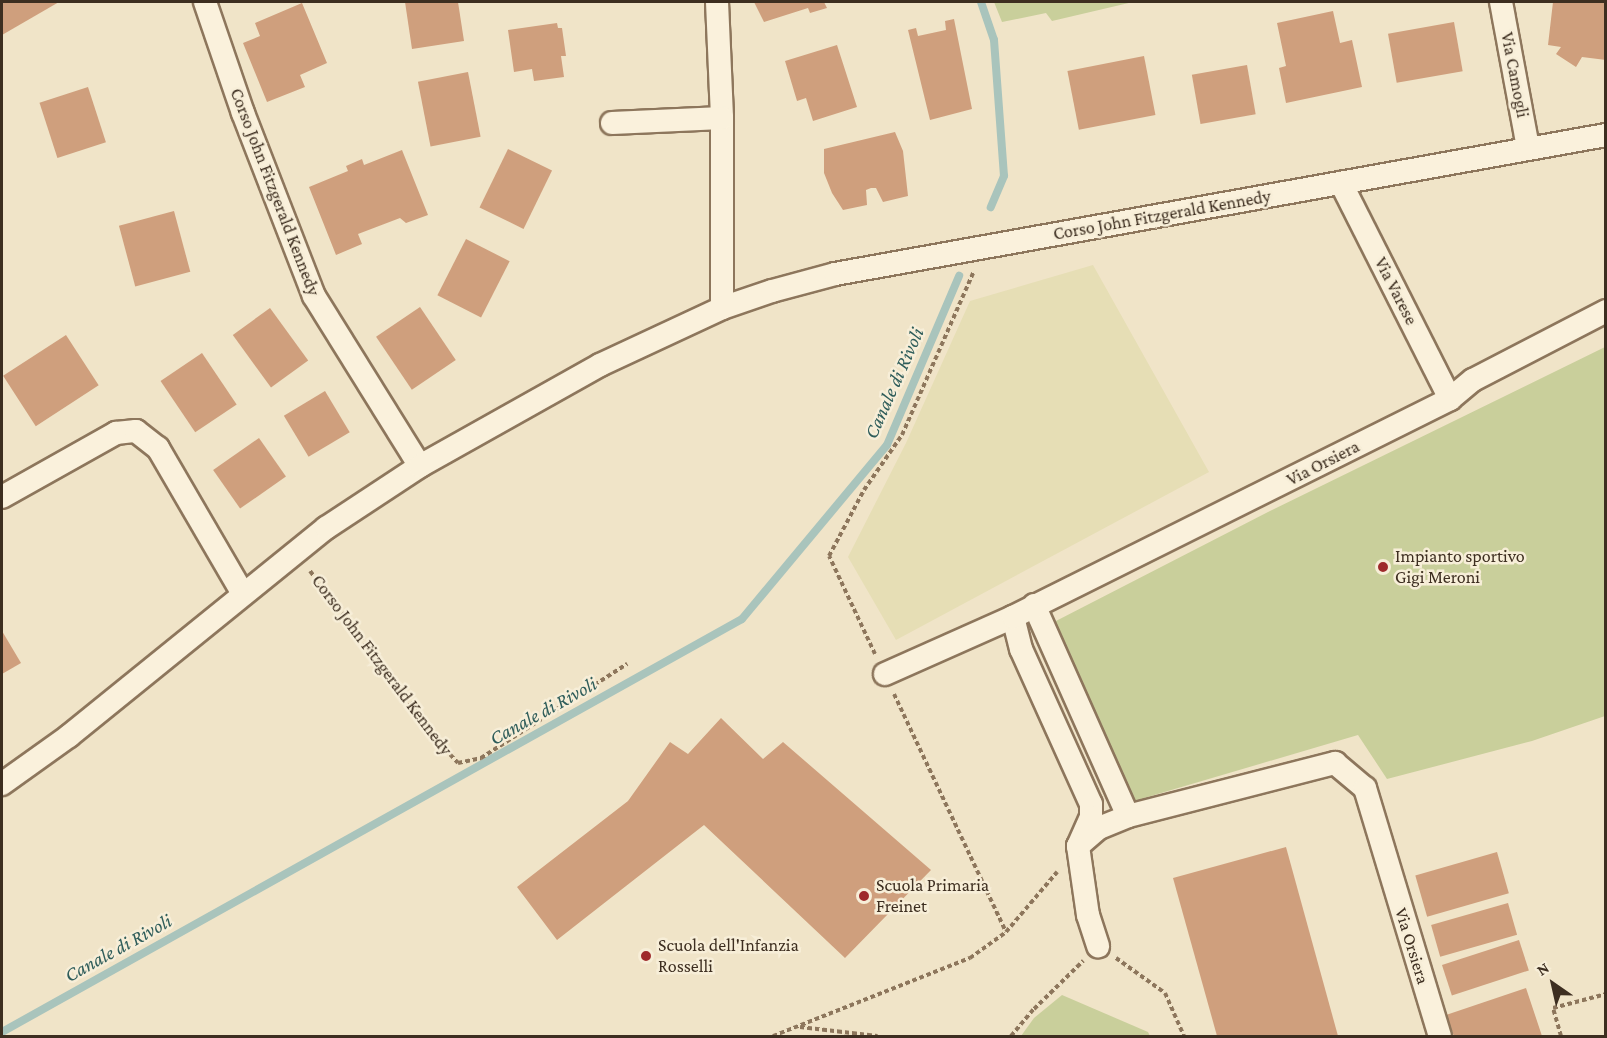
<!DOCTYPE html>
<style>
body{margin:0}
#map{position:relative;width:1607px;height:1038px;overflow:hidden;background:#f0e4c8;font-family:"Crimson Pro",serif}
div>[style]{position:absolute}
.farmland>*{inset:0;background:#e6deb5}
.green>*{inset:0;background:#c9cf9b}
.stream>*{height:8px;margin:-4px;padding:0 4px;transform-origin:4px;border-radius:4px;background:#a9c4bc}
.building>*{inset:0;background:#cf9f7d;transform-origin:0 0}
.path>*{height:4px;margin-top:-2px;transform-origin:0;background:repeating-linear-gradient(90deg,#8d765c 0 4.5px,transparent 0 7.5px)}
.roads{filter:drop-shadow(2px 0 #8d765c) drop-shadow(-2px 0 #8d765c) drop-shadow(0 2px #8d765c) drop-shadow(0 -2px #8d765c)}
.street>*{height:22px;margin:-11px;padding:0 11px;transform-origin:11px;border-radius:11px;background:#faf1dc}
.dots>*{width:16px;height:16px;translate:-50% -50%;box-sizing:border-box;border:3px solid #f7eed8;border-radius:50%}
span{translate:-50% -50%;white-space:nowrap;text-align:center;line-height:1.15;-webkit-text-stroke:5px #f7eed8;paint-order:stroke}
.street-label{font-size:18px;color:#3d2e20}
.poi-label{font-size:18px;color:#3d2e20}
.left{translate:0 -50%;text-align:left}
.water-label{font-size:20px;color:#2f5d5a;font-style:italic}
.frame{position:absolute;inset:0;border:3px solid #3d2e20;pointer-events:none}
.north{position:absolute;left:1523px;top:954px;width:60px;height:60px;-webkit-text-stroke:4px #f7eed8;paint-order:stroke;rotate:326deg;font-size:16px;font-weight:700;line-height:24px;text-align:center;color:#3d2e20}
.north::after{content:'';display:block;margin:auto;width:21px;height:27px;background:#3d2e20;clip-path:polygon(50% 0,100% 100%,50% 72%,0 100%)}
</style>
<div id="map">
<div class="farmland">
<div style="clip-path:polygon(1093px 265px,1209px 472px,896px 640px,848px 557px,906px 443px,970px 301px)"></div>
</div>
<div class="green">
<div style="clip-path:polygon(994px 2px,1133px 2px,1052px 21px,1046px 13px,1002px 22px)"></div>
<div style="clip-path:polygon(1605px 347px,1605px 716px,1532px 741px,1387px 779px,1358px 735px,1134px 801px,1054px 622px,1268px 512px)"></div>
<div style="clip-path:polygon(1062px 995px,1148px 1032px,1150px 1036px,1021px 1036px,1034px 1018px)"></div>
</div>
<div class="stream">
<div style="left:981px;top:2px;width:40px;rotate:71.1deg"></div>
<div style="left:994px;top:40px;width:136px;rotate:85.8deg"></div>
<div style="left:1004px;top:176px;width:34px;rotate:113deg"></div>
<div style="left:2px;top:1032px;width:847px;rotate:-29.17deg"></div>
<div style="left:742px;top:619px;width:226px;rotate:-50.2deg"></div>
<div style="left:887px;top:445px;width:184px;rotate:-66.9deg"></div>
</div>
<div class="building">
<div style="clip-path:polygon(2px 2px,59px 2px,2px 35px)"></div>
<div style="clip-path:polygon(405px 2px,458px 2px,464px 41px,412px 49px)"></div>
<div style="clip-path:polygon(754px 2px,824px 2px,827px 8px,810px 13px,808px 8px,764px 22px)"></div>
<div style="clip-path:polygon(1553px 2px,1606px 2px,1606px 60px,1582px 57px,1576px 67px,1556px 54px,1561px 47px,1548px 45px)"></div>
<div style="clip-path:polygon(302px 3px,327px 63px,300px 75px,305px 87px,267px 102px,243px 43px,260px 36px,255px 23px)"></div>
<div style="clip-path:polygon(1333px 11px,1340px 43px,1352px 40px,1362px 87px,1286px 103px,1279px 68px,1286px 66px,1277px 23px)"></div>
<div style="clip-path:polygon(954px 19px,972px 109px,930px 120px,908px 30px,916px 28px,918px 36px,946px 30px,945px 21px)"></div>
<div style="left:1454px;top:22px;width:50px;height:67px;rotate:80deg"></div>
<div style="clip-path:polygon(557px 23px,558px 28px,562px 28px,566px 56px,561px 56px,564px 77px,534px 81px,532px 69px,514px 72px,508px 30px)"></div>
<div style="clip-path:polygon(837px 45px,857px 107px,813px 121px,806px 98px,797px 101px,785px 61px)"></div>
<div style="left:1144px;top:56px;width:60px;height:78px;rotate:79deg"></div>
<div style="left:1247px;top:65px;width:50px;height:56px;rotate:80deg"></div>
<div style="left:468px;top:72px;width:66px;height:51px;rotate:79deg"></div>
<div style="left:88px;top:87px;width:58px;height:51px;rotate:72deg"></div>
<div style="clip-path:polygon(895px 132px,903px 151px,908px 196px,883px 202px,876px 188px,871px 188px,866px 190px,867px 205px,843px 210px,832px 193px,824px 173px,824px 149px)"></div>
<div style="left:508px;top:149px;width:49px;height:65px;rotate:26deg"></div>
<div style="clip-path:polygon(402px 150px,428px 215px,406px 223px,400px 218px,358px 234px,362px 244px,336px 255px,309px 187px,348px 171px,346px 166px,362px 159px,364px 165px)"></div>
<div style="left:174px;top:211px;width:63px;height:57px;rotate:75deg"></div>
<div style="left:466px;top:239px;width:49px;height:63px;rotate:27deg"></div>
<div style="left:420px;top:307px;width:64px;height:53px;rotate:56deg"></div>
<div style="left:270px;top:308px;width:65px;height:46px;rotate:54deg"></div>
<div style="left:66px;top:335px;width:60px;height:75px;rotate:57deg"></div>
<div style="left:202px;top:353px;width:62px;height:50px;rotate:56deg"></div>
<div style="left:325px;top:391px;width:48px;height:48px;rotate:59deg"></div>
<div style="left:259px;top:438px;width:47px;height:56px;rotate:55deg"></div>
<div style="clip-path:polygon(2px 631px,21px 663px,2px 674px)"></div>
<div style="clip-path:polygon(721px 718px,763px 759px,783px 742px,931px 870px,845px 958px,704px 825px,557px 940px,517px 887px,628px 801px,670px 742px,688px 754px)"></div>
<div style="clip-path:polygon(1286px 847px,1338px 1036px,1217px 1036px,1173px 878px)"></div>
<div style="left:1497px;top:852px;width:43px;height:85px;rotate:74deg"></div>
<div style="left:1508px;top:903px;width:33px;height:80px;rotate:74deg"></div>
<div style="left:1519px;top:940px;width:32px;height:81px;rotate:72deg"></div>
<div style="clip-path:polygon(1526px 988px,1542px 1036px,1454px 1036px,1446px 1015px)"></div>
</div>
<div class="path">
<div style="left:310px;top:571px;width:223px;rotate:52.8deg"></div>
<div style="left:445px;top:749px;width:19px;rotate:47deg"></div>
<div style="left:458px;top:763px;width:24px;rotate:-12deg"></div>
<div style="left:481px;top:758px;width:174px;rotate:-32.8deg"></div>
<div style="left:875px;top:654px;width:108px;rotate:-115.1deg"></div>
<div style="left:829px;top:556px;width:75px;rotate:-62.1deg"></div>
<div style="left:864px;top:490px;width:67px;rotate:-55.4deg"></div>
<div style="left:902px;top:435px;width:177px;rotate:-66.3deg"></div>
<div style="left:894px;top:694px;width:263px;rotate:64.8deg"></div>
<div style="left:1116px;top:958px;width:60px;rotate:35.5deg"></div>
<div style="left:1165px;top:993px;width:47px;rotate:66.2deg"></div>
<div style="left:800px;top:1027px;width:78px;rotate:6.7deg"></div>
<div style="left:773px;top:1036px;width:212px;rotate:-21.6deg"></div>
<div style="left:970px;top:958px;width:44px;rotate:-35.8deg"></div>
<div style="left:1006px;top:932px;width:79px;rotate:-49.6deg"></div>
<div style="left:1011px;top:1036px;width:35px;rotate:-50deg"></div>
<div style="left:1034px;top:1009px;width:69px;rotate:-44.4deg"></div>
<div style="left:1561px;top:1036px;width:29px;rotate:-106deg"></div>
<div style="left:1553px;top:1008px;width:55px;rotate:-14.8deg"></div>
</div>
<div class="roads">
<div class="street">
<div style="left:205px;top:2px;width:117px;rotate:71.1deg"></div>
<div style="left:243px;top:113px;width:196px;rotate:68.8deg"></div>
<div style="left:314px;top:296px;width:200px;rotate:58.1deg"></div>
<div style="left:717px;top:2px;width:116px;rotate:87.5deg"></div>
<div style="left:722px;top:118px;width:190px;rotate:90deg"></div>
<div style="left:1501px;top:2px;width:148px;rotate:79.5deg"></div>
<div style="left:612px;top:123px;width:110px;rotate:-2.6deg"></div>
<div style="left:1341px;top:183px;width:242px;rotate:63.2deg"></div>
<div style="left:2px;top:497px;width:131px;rotate:-29.3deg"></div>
<div style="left:116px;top:433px;width:20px;rotate:-6deg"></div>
<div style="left:136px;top:431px;width:28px;rotate:38deg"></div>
<div style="left:158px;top:448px;width:169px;rotate:59.8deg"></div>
<div style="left:1034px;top:605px;width:231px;rotate:66deg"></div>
<div style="left:1013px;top:617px;width:33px;rotate:76deg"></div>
<div style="left:1021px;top:649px;width:170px;rotate:65.7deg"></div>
<div style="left:1091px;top:804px;width:13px;rotate:90deg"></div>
<div style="left:1091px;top:817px;width:32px;rotate:114deg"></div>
<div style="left:1078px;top:846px;width:70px;rotate:81.8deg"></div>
<div style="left:1088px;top:915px;width:33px;rotate:72deg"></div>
<div style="left:885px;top:674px;width:140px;rotate:-24deg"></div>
<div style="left:1013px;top:617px;width:488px;rotate:-26.5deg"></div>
<div style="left:1450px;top:399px;width:30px;rotate:-40deg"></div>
<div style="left:1473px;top:380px;width:150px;rotate:-27.4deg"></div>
<div style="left:2px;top:784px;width:82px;rotate:-35.6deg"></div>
<div style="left:69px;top:736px;width:331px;rotate:-39deg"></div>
<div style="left:326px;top:528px;width:113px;rotate:-33.4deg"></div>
<div style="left:420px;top:466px;width:206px;rotate:-29.3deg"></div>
<div style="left:600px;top:365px;width:135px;rotate:-25deg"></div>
<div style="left:722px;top:308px;width:53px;rotate:-18.8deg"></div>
<div style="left:772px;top:291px;width:65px;rotate:-15.1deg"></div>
<div style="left:835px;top:274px;width:783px;rotate:-10.22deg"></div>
<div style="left:1078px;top:846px;width:28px;rotate:-41deg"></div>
<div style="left:1099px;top:828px;width:31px;rotate:-22deg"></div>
<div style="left:1128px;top:816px;width:214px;rotate:-14.4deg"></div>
<div style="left:1335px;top:763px;width:39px;rotate:40deg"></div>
<div style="left:1365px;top:788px;width:259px;rotate:73.2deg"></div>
</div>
</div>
<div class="dots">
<div style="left:1383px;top:567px;background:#9e2a2b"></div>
<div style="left:864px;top:896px;background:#9e2a2b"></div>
<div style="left:646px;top:956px;background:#9e2a2b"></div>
</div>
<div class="street-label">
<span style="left:1515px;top:75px;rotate:79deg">Via Camogli</span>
<span style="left:275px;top:192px;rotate:69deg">Corso John Fitzgerald Kennedy</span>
<span style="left:1162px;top:215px;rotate:-10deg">Corso John Fitzgerald Kennedy</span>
<span style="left:1396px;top:291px;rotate:63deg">Via Varese</span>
<span style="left:1323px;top:463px;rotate:-27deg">Via Orsiera</span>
<span style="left:382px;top:665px;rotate:53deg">Corso John Fitzgerald Kennedy</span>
<span style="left:1412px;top:946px;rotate:73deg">Via Orsiera</span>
</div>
<div class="poi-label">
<span class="left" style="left:1395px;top:567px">Impianto sportivo<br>Gigi Meroni</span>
<span class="left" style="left:876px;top:896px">Scuola Primaria<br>Freinet</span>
<span class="left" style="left:658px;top:956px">Scuola dell'Infanzia<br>Rosselli</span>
</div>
<div class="water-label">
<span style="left:894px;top:383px;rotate:-66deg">Canale di Rivoli</span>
<span style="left:543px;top:711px;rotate:-29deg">Canale di Rivoli</span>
<span style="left:118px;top:948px;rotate:-29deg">Canale di Rivoli</span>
</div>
<div class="frame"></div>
<div class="north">N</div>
</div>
